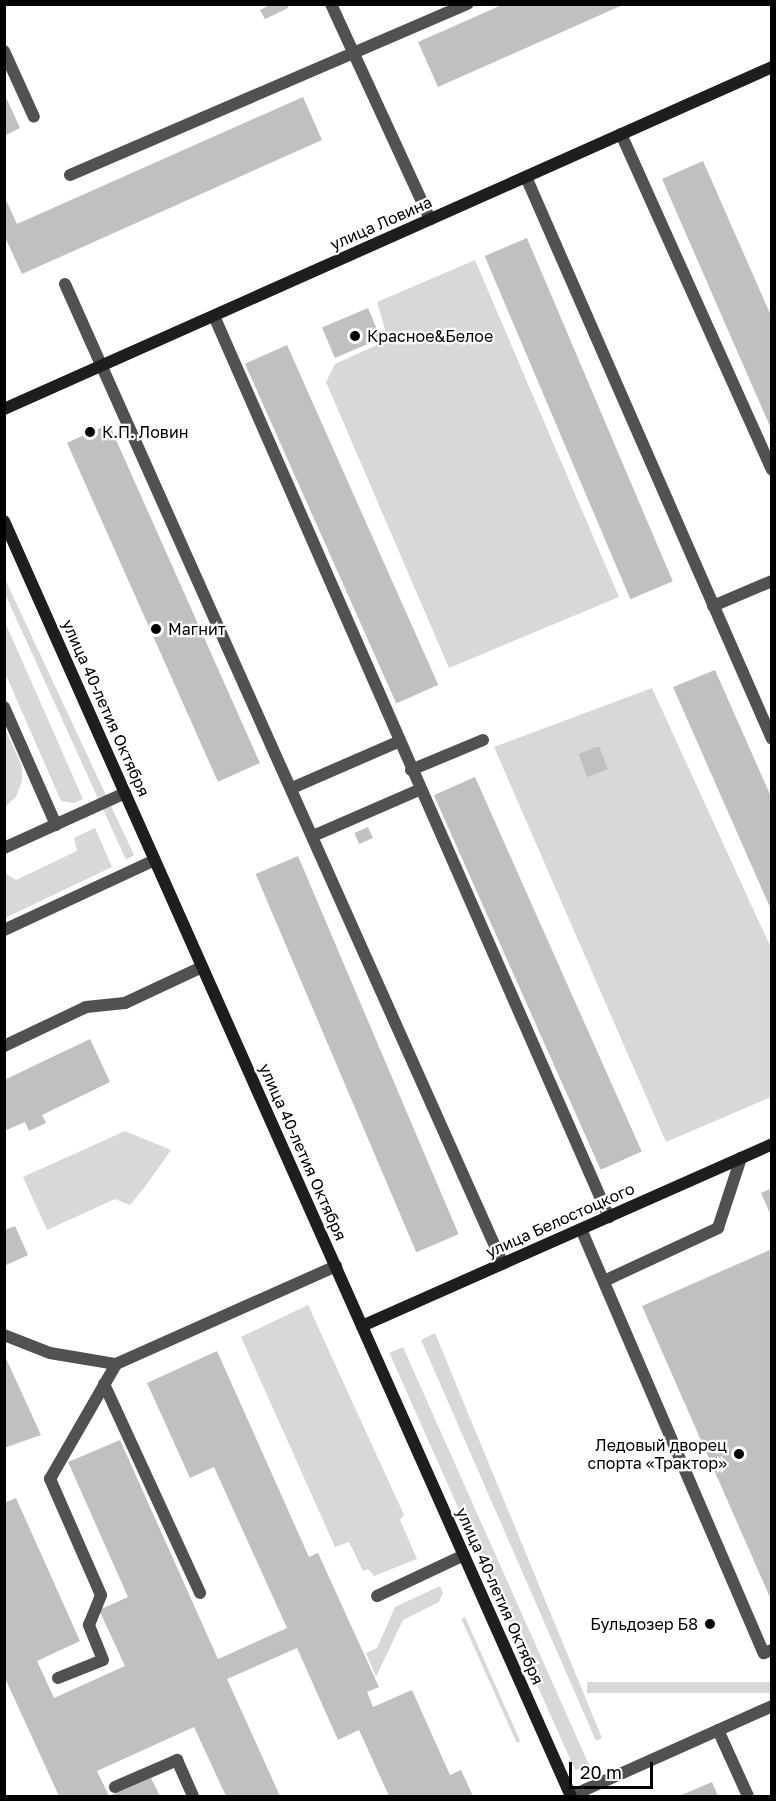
<!DOCTYPE html>
<meta charset="utf-8">
<style>
body{margin:0}
#map{position:relative;width:776px;height:1801px;overflow:hidden;background:#fff;font-family:"Golos Text",sans-serif}
div>[style]{position:absolute}
.green>*{inset:0;background:#d8d8d8;transform-origin:0 0}
.building>*{inset:0;background:#c0c0c0;transform-origin:0 0}
.lane>*{height:12px;margin:-6px;padding:0 6px;transform-origin:6px;border-radius:6px;background:#515151}
.street>*{height:12px;margin:-6px;padding:0 6px;transform-origin:6px;border-radius:6px;background:#515151}
.secondary>*{height:12px;margin:-6px;padding:0 6px;transform-origin:6px;border-radius:6px;background:#1e1e1e}
.dots>*{width:16px;height:16px;translate:-50% -50%;box-sizing:border-box;border:3px solid #fff;border-radius:50%}
span{translate:-50% -50%;white-space:nowrap;text-align:center;line-height:1.15;-webkit-text-stroke:4.5px #fff;paint-order:stroke}
.street-label{font-size:16px;color:#000}
.poi-label{font-size:16px;color:#000}
.left{translate:0 -50%;text-align:left}
.right{translate:-100% -50%;text-align:right}
.frame{position:absolute;inset:0;border:6px solid #000;pointer-events:none}
.scale{position:absolute;left:569px;top:1762px;width:84px;height:27px;box-sizing:border-box;border:3px solid #000;border-top:0;padding-left:8px;font-size:18px;line-height:21px;white-space:nowrap;color:#000;-webkit-text-stroke:4px #fff;paint-order:stroke}
</style>
<div id="map">
<div class="green">
<div style="clip-path:polygon(475px 260px,619px 597px,449px 668px,326px 382px,335px 364px,388px 340px,377px 302px)"></div>
<div style="clip-path:polygon(4px 577px,134px 855px,126px 860px,5px 594px)"></div>
<div style="clip-path:polygon(5px 622px,83px 799px,74px 803px,61px 801px,5px 673px)"></div>
<div style="clip-path:polygon(652px 688px,771px 948px,771px 1097px,666px 1142px,494px 747px)"></div>
<div style="clip-path:polygon(5px 729px,22px 766px,22px 781px,16px 797px,5px 807px)"></div>
<div style="clip-path:polygon(95px 828px,112px 867px,5px 918px,5px 873px,16px 880px,77px 851px,74px 838px)"></div>
<div style="clip-path:polygon(125px 1131px,171px 1150px,144px 1188px,130px 1205px,115px 1199px,47px 1230px,23px 1177px)"></div>
<div style="clip-path:polygon(308px 1305px,404px 1515px,400px 1520px,417px 1559px,374px 1576px,368px 1569px,363px 1571px,349px 1542px,335px 1547px,241px 1337px)"></div>
<div style="clip-path:polygon(435px 1333px,602px 1738px,596px 1741px,421px 1340px)"></div>
<div style="left:403px;top:1347px;width:457px;height:15px;rotate:66deg"></div>
<div style="clip-path:polygon(440px 1586px,443px 1593px,439px 1602px,403px 1620px,376px 1677px,366px 1653px,377px 1648px,395px 1607px)"></div>
<div style="left:465px;top:1617px;width:136px;height:4px;rotate:66deg"></div>
<div style="left:771px;top:1682px;width:11px;height:184px;rotate:90deg"></div>
</div>
<div class="building">
<div style="clip-path:polygon(272px 4px,287px 4px,288px 8px,265px 19px,260px 10px)"></div>
<div style="clip-path:polygon(504px 4px,625px 4px,438px 87px,418px 42px)"></div>
<div style="clip-path:polygon(4px 93px,20px 128px,4px 136px)"></div>
<div style="clip-path:polygon(303px 97px,322px 140px,22px 274px,4px 235px,4px 196px,17px 224px)"></div>
<div style="clip-path:polygon(703px 161px,772px 318px,772px 431px,662px 179px)"></div>
<div style="left:527px;top:238px;width:373px;height:46px;rotate:67deg"></div>
<div style="left:368px;top:308px;width:33px;height:50px;rotate:67deg"></div>
<div style="left:287px;top:345px;width:372px;height:46px;rotate:66deg"></div>
<div style="left:109px;top:424px;width:371px;height:46px;rotate:66deg"></div>
<div style="clip-path:polygon(715px 670px,772px 799px,772px 912px,673px 687px)"></div>
<div style="left:599px;top:746px;width:25px;height:22px;rotate:69deg"></div>
<div style="left:475px;top:777px;width:410px;height:45px;rotate:66deg"></div>
<div style="left:368px;top:827px;width:12px;height:15px;rotate:66deg"></div>
<div style="left:298px;top:856px;width:411px;height:46px;rotate:67deg"></div>
<div style="clip-path:polygon(90px 1039px,110px 1082px,42px 1115px,46px 1123px,29px 1131px,25px 1122px,4px 1131px,4px 1080px)"></div>
<div style="clip-path:polygon(772px 1188px,772px 1218px,761px 1193px)"></div>
<div style="clip-path:polygon(15px 1226px,28px 1255px,4px 1266px,4px 1230px)"></div>
<div style="clip-path:polygon(772px 1249px,772px 1602px,642px 1306px)"></div>
<div style="clip-path:polygon(217px 1351px,309px 1557px,318px 1553px,379px 1687px,367px 1692px,373px 1707px,412px 1690px,450px 1775px,461px 1770px,473px 1796px,389px 1796px,359px 1730px,338px 1740px,297px 1648px,227px 1679px,280px 1796px,226px 1796px,194px 1727px,97px 1771px,109px 1796px,59px 1796px,4px 1676px,4px 1503px,16px 1498px,80px 1641px,37px 1661px,54px 1698px,125px 1666px,99px 1610px,128px 1597px,68px 1462px,120px 1440px,218px 1659px,287px 1628px,214px 1467px,190px 1478px,147px 1383px)"></div>
<div style="clip-path:polygon(4px 1354px,41px 1435px,4px 1448px)"></div>
<div style="clip-path:polygon(151px 1778px,160px 1796px,110px 1796px)"></div>
<div style="clip-path:polygon(712px 1782px,718px 1796px,679px 1796px)"></div>
</div>
<div class="lane">
<div style="left:331px;top:4px;width:237px;rotate:65.3deg"></div>
<div style="left:4px;top:51px;width:72px;rotate:65.6deg"></div>
<div style="left:621px;top:134px;width:368px;rotate:65.8deg"></div>
<div style="left:70px;top:175px;width:433px;rotate:-23.3deg"></div>
<div style="left:526px;top:177px;width:613px;rotate:66.36deg"></div>
<div style="left:65px;top:284px;width:1073px;rotate:65.92deg"></div>
<div style="left:214px;top:316px;width:984px;rotate:66.33deg"></div>
<div style="left:713px;top:606px;width:64px;rotate:-23deg"></div>
<div style="left:4px;top:707px;width:129px;rotate:66.2deg"></div>
<div style="left:411px;top:770px;width:78px;rotate:-22.6deg"></div>
<div style="left:292px;top:788px;width:116px;rotate:-23.5deg"></div>
<div style="left:313px;top:836px;width:116px;rotate:-23.5deg"></div>
<div style="left:4px;top:848px;width:133px;rotate:-24.4deg"></div>
<div style="left:4px;top:930px;width:166px;rotate:-24.9deg"></div>
<div style="left:4px;top:1046px;width:91px;rotate:-25.4deg"></div>
<div style="left:86px;top:1007px;width:39px;rotate:-6deg"></div>
<div style="left:125px;top:1003px;width:85px;rotate:-25.1deg"></div>
<div style="left:581px;top:1229px;width:462px;rotate:66.7deg"></div>
<div style="left:764px;top:1653px;width:9px;rotate:-21deg"></div>
<div style="left:604px;top:1281px;width:126px;rotate:-24.9deg"></div>
<div style="left:718px;top:1228px;width:74px;rotate:-71.8deg"></div>
<div style="left:4px;top:1335px;width:49px;rotate:21.4deg"></div>
<div style="left:50px;top:1353px;width:67px;rotate:9.5deg"></div>
<div style="left:116px;top:1364px;width:241px;rotate:-24deg"></div>
<div style="left:104px;top:1384px;width:230px;rotate:65.3deg"></div>
<div style="left:377px;top:1596px;width:96px;rotate:-25.2deg"></div>
<div style="left:58px;top:1678px;width:48px;rotate:-21.8deg"></div>
<div style="left:103px;top:1660px;width:38px;rotate:-112deg"></div>
<div style="left:89px;top:1625px;width:32px;rotate:-68deg"></div>
<div style="left:101px;top:1595px;width:127px;rotate:-113.7deg"></div>
<div style="left:50px;top:1479px;width:133px;rotate:-60.1deg"></div>
<div style="left:718px;top:1730px;width:72px;rotate:65.6deg"></div>
<div style="left:115px;top:1787px;width:68px;rotate:-23.5deg"></div>
<div style="left:177px;top:1760px;width:39px;rotate:66deg"></div>
</div>
<div class="street">
<div style="left:571px;top:1796px;width:220px;rotate:-24.1deg"></div>
</div>
<div class="secondary">
<div style="left:4px;top:409px;width:841px;rotate:-24deg"></div>
<div style="left:4px;top:521px;width:1395px;rotate:66.03deg"></div>
<div style="left:362px;top:1326px;width:449px;rotate:-23.9deg"></div>
</div>
<div class="dots">
<div style="left:355px;top:336px;background:#000"></div>
<div style="left:90px;top:432px;background:#000"></div>
<div style="left:156px;top:629px;background:#000"></div>
<div style="left:739px;top:1454px;background:#000"></div>
<div style="left:710px;top:1624px;background:#000"></div>
</div>
<div class="street-label">
<span style="left:381px;top:223px;rotate:-24deg">улица Ловина</span>
<span style="left:106px;top:708px;rotate:66deg">улица 40-летия Октября</span>
<span style="left:303px;top:1152px;rotate:66deg">улица 40-летия Октября</span>
<span style="left:560px;top:1220px;rotate:-24deg">улица Белостоцкого</span>
<span style="left:500px;top:1596px;rotate:66deg">улица 40-летия Октября</span>
</div>
<div class="poi-label">
<span class="left" style="left:367px;top:336px">Красное&amp;Белое</span>
<span class="left" style="left:102px;top:432px">К.П. Ловин</span>
<span class="left" style="left:168px;top:629px">Магнит</span>
<span class="right" style="left:727px;top:1454px">Ледовый дворец<br>спорта «Трактор»</span>
<span class="right" style="left:698px;top:1624px">Бульдозер Б8</span>
</div>
<div class="frame"></div>
<div class="scale">20 m</div>
</div>
